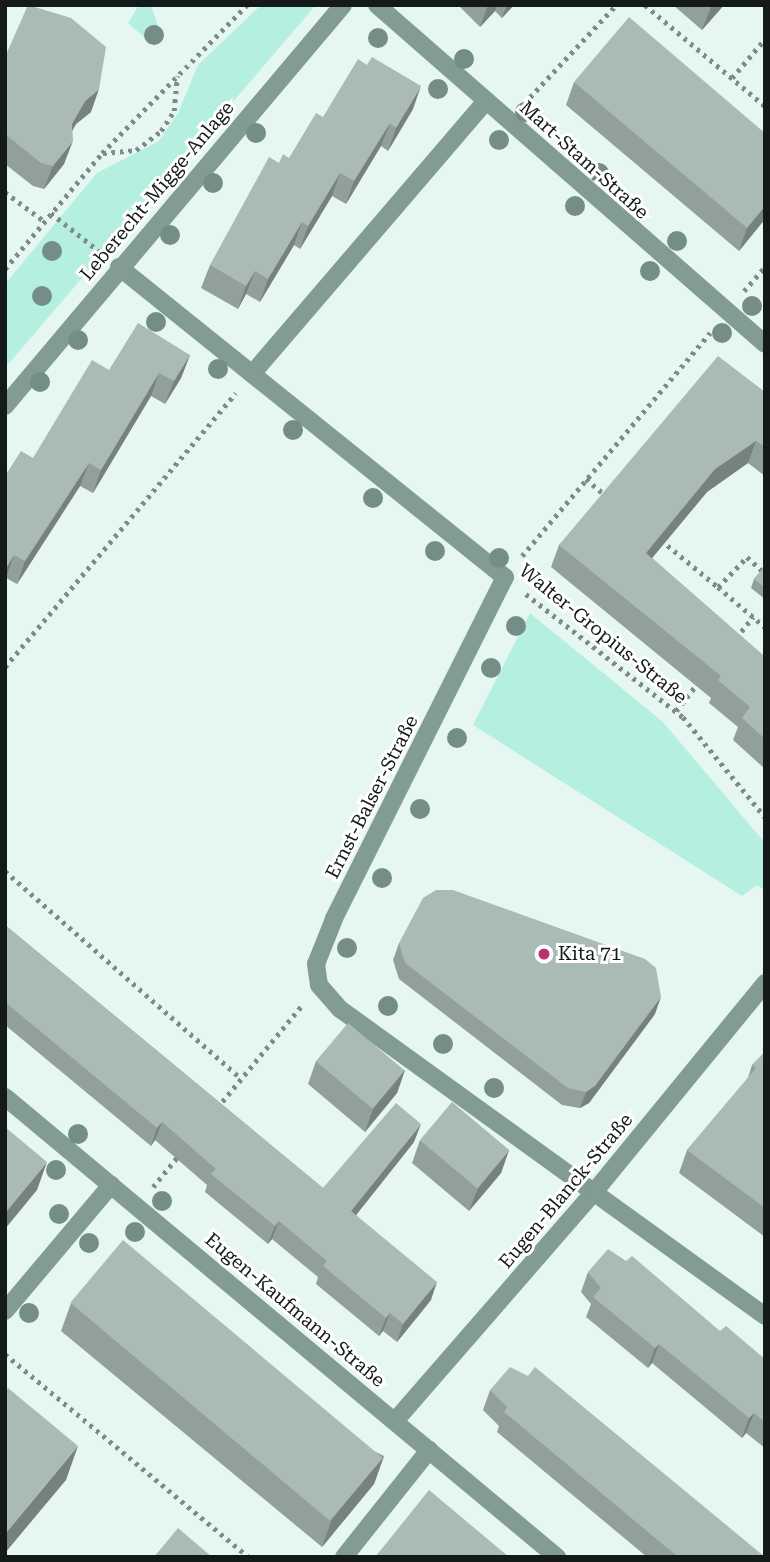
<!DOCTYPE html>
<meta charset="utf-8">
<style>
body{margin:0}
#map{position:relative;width:770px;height:1562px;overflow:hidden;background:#e6f7f2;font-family:"Roboto Serif",serif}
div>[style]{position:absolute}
.green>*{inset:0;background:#b4efe0}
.path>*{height:4.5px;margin-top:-2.25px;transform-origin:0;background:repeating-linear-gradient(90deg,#7f8b88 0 3.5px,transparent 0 8.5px)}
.lane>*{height:18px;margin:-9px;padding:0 9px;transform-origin:9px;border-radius:9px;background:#829c95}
.street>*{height:18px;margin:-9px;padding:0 9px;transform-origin:9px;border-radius:9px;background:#829c95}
.trees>*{width:20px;height:20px;margin:-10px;border-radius:50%;background:#748d87}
.wall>*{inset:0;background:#92a09d}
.shaded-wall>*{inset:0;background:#77827f}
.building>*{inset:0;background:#aabab6;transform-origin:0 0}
.dots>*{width:19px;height:19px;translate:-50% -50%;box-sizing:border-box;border:4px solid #fff;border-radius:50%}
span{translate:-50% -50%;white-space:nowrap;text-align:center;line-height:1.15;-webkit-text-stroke:6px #fff;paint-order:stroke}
.street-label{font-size:19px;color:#141a19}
.poi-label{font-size:19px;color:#141a19}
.left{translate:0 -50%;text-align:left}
.frame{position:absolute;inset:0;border:7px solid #141a19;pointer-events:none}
</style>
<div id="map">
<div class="green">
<div style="clip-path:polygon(139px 5px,151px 5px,162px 38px,157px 43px,152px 44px,128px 23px)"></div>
<div style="clip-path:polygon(261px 5px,316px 5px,5px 368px,5px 284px,97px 173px,159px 141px,178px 113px,198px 65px)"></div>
<div style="clip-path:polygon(530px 613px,663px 722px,765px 843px,765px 890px,757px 885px,742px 896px,473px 725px)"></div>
</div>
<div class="path">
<div style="left:645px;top:5px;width:157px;rotate:40.1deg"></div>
<div style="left:732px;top:78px;width:51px;rotate:-49.8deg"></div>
<div style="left:530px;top:97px;width:126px;rotate:-46.9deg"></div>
<div style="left:103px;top:153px;width:33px;rotate:-5deg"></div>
<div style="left:136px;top:150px;width:31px;rotate:-37deg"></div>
<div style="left:161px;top:131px;width:24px;rotate:-57deg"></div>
<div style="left:174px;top:111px;width:35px;rotate:-85deg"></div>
<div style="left:5px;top:192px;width:49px;rotate:36.6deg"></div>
<div style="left:51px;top:213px;width:61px;rotate:38.4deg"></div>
<div style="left:5px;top:269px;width:151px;rotate:-50.1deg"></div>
<div style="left:102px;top:153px;width:207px;rotate:-45.6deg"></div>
<div style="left:744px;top:291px;width:32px;rotate:-49deg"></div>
<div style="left:586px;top:479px;width:25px;rotate:40deg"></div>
<div style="left:661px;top:540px;width:74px;rotate:39.5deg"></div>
<div style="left:718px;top:587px;width:42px;rotate:-46deg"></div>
<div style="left:747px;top:557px;width:24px;rotate:42deg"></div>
<div style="left:522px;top:556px;width:292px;rotate:-49.9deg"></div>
<div style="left:718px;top:587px;width:62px;rotate:40.4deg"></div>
<div style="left:526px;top:594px;width:199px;rotate:38.1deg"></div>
<div style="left:683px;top:717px;width:129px;rotate:50.6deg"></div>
<div style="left:736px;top:638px;width:27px;rotate:-51deg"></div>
<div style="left:5px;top:667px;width:358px;rotate:-49.9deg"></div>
<div style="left:676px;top:711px;width:37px;rotate:-52deg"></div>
<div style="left:5px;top:871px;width:314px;rotate:41.3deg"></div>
<div style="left:217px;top:1108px;width:135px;rotate:-50.4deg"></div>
<div style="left:153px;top:1187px;width:40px;rotate:-51deg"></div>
<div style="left:5px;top:1354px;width:317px;rotate:39.8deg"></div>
</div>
<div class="lane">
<div style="left:252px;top:374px;width:360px;rotate:-49.4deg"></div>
<div style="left:344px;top:1557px;width:137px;rotate:-51.5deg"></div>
</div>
<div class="street">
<div style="left:377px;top:5px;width:515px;rotate:41.14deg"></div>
<div style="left:119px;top:267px;width:495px;rotate:38.8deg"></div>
<div style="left:505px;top:577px;width:382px;rotate:116.6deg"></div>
<div style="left:334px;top:919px;width:48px;rotate:111.8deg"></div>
<div style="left:316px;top:964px;width:21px;rotate:82deg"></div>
<div style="left:319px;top:985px;width:32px;rotate:49deg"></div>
<div style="left:340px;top:1009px;width:524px;rotate:35.84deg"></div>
<div style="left:5px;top:406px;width:524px;rotate:-49.87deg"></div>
<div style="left:5px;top:1097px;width:719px;rotate:39.81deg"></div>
<div style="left:5px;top:1311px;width:165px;rotate:-49.9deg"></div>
<div style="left:395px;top:1421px;width:305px;rotate:-49deg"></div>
<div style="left:595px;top:1191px;width:269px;rotate:-50.7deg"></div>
</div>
<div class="trees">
<div style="left:154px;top:35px"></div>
<div style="left:378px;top:38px"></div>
<div style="left:464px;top:59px"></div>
<div style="left:438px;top:89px"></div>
<div style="left:525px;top:112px"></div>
<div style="left:256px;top:133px"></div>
<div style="left:499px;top:140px"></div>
<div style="left:599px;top:173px"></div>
<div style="left:213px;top:183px"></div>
<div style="left:575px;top:206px"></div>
<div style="left:170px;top:235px"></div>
<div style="left:677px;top:241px"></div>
<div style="left:52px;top:251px"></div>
<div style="left:650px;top:271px"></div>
<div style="left:42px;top:296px"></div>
<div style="left:752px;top:306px"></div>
<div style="left:156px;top:322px"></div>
<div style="left:722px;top:333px"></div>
<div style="left:78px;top:340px"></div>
<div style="left:218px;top:369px"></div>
<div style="left:40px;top:382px"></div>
<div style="left:293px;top:430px"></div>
<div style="left:373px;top:498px"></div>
<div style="left:435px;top:551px"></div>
<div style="left:499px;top:558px"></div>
<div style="left:516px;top:626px"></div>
<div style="left:491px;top:668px"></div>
<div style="left:457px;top:738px"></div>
<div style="left:420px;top:809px"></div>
<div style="left:382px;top:878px"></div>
<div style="left:347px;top:948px"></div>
<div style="left:388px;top:1006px"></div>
<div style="left:443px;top:1044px"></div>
<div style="left:494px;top:1088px"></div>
<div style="left:78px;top:1134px"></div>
<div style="left:56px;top:1170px"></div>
<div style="left:162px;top:1201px"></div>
<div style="left:59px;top:1214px"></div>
<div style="left:135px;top:1232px"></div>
<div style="left:89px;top:1243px"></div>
<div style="left:29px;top:1313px"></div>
</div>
<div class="wall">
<div style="clip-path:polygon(458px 5px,514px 5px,502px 18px,495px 11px,480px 27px)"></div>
<div style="clip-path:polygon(673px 5px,724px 5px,702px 30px)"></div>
<div style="clip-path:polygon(5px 57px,91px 112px,76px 124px,72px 131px,64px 164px,44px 189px,33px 186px,5px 164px)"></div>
<div style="clip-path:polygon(574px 82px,765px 133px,765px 219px,739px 251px,566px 105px)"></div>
<div style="clip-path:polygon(413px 109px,388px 151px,381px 146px,346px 204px,332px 196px,300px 249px,294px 245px,260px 302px,246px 294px,238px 309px,201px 288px,210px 265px,279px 163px)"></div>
<div style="clip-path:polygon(190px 355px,181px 378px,165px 404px,151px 396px,93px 493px,80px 486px,17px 584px,6px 578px,5px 579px,5px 476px,33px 458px,109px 370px)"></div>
<div style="clip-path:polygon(765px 392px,765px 476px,748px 463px,707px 492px,652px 558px,765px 657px,765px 769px,733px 740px,738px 727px,709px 703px,711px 698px,551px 567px,559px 545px)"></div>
<div style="clip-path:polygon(765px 566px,765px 599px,751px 588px,754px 579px)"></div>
<div style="clip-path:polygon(5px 925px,323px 1188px,414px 1142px,356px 1215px,431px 1300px,397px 1342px,383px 1331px,379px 1336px,316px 1284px,318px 1277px,272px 1239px,268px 1244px,205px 1192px,207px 1185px,155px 1140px,151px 1146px,5px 1025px)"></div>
<div style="clip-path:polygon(399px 943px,655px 1014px,589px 1103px,580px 1108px,562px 1105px,399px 979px,393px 960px)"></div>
<div style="clip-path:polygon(765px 1052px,765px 1237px,679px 1173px,687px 1150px,748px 1078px,752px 1065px)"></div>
<div style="clip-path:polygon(316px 1061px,405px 1070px,397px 1093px,365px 1132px,308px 1084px)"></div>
<div style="clip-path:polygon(420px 1140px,509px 1150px,501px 1173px,469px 1211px,412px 1163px)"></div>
<div style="clip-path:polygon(588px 1272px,720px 1331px,765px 1359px,765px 1448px,746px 1433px,742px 1438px,652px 1363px,648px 1368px,586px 1317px,591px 1304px,581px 1292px)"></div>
<div style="clip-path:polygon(71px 1303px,384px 1456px,374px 1484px,322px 1547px,61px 1331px)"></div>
<div style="clip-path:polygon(490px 1390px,765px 1557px,647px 1557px,497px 1432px,499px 1426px,483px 1410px)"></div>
</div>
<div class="shaded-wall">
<div style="clip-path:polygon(488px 5px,497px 5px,495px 11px,480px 27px)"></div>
<div style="clip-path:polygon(507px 5px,514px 5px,502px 18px)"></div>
<div style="clip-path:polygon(712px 5px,724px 5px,702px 30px,711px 7px)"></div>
<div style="clip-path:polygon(421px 86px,413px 109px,388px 151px,396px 128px)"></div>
<div style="clip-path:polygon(99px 89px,91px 112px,76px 124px,64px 147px,72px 124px,85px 101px)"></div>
<div style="clip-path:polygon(390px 123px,381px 146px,346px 204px,354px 181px)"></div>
<div style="clip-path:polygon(73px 141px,64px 164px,44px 189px,53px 166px)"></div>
<div style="clip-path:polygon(340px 173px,332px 196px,300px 249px,308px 226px)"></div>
<div style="clip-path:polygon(765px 206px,765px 219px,739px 251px,747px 228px)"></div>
<div style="clip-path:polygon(302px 222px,294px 245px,260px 302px,268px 279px)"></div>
<div style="clip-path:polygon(255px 271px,246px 294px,238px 309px,246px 286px)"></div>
<div style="clip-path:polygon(190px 355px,181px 378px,165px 404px,174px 381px)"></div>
<div style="clip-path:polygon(159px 373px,151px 396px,93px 493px,101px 470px)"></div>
<div style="clip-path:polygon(756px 441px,748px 463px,707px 492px,638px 575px,646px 553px,715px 469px)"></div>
<div style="clip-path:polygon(89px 463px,80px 486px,17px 584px,25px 561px)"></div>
<div style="clip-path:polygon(14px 555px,6px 578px,5px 579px,5px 570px)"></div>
<div style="clip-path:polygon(661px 997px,655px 1014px,589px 1103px,580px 1108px,586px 1092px)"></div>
<div style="clip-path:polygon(405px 1070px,397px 1093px,365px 1132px,373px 1109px)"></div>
<div style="clip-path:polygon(162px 1122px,155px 1140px,151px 1146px,157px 1128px)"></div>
<div style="clip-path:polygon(421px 1124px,414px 1142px,345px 1229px,351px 1211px)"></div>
<div style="clip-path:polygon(509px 1150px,501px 1173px,469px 1211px,478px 1188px)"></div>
<div style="clip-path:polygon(47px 1162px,37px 1190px,5px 1229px,5px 1213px)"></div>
<div style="clip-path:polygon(279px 1221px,272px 1239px,268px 1244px,275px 1226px)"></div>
<div style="clip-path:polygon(437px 1282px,431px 1300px,397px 1342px,403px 1324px)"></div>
<div style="clip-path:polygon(390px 1313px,383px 1331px,379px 1336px,386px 1318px)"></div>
<div style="clip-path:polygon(659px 1344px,652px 1363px,648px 1368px,655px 1348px)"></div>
<div style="clip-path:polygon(754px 1413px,746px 1433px,742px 1438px,749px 1418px)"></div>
<div style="clip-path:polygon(78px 1446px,66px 1480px,5px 1553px,5px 1534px)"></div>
<div style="clip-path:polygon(384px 1456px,374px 1484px,322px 1547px,332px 1519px)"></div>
</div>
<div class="building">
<div style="clip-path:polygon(28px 5px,71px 18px,106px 47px,99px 89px,85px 101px,72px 124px,73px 141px,53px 166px,41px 163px,5px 134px,5px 57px)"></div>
<div style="clip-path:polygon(629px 17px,765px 133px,765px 206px,747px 228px,574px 82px)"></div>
<div style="clip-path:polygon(372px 57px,421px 86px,396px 128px,390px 123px,354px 181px,340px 173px,308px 226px,302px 222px,268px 279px,255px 271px,246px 286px,210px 265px,269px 157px,279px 163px,283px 154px,289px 158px,316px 113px,323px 117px,358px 59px,367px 65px)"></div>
<div style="clip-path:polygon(138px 323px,190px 355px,174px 381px,159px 373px,101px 470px,89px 463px,25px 561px,14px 555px,5px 570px,5px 476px,21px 451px,33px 458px,92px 360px,109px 370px)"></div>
<div style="clip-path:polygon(718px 356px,765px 392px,765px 447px,756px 441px,715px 469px,646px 553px,765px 657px,765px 739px,742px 718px,750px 707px,718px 680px,721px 676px,559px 545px)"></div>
<div style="clip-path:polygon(765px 566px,765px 588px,754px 579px)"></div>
<div style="clip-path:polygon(436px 890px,453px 890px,645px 959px,656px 968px,661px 997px,595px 1086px,586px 1092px,568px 1088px,405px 963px,399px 943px,423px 898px)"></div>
<div style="clip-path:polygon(5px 925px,323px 1188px,396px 1103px,421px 1124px,351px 1211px,437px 1282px,403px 1324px,390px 1313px,386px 1318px,323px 1266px,327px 1261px,279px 1221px,275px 1226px,211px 1174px,216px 1169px,162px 1122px,157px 1128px,5px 1002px)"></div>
<div style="left:348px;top:1023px;width:74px;height:50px;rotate:40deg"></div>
<div style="clip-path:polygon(765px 1052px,765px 1208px,687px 1150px,756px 1068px,752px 1065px)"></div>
<div style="left:452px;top:1102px;width:75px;height:50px;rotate:40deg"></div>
<div style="clip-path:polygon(5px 1127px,47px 1162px,5px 1213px)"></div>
<div style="left:123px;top:1240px;width:339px;height:82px;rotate:40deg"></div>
<div style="clip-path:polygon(608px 1249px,626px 1261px,632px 1256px,720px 1331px,726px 1326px,765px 1359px,765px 1422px,754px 1413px,749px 1418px,659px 1344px,655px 1348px,593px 1297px,601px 1288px,588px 1272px)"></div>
<div style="clip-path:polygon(510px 1367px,528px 1376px,535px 1367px,765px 1557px,678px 1557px,504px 1412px,507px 1407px,490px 1390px)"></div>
<div style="clip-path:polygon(8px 1388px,78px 1446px,5px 1534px,5px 1392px)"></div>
<div style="clip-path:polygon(429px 1490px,509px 1557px,377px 1557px,376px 1556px)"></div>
<div style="clip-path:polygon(178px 1528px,212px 1557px,154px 1557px)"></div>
</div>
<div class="dots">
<div style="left:544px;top:954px;background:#ba3270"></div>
</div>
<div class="street-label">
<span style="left:584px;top:160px;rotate:42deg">Mart-Stam-Straße</span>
<span style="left:157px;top:191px;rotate:-50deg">Leberecht-Migge-Anlage</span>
<span style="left:603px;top:634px;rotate:39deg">Walter-Gropius-Straße</span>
<span style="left:372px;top:797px;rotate:-63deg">Ernst-Balser-Straße</span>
<span style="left:566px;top:1191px;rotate:-50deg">Eugen-Blanck-Straße</span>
<span style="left:295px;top:1310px;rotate:40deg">Eugen-Kaufmann-Straße</span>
</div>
<div class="poi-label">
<span class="left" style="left:558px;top:954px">Kita 71</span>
</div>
<div class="frame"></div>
</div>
